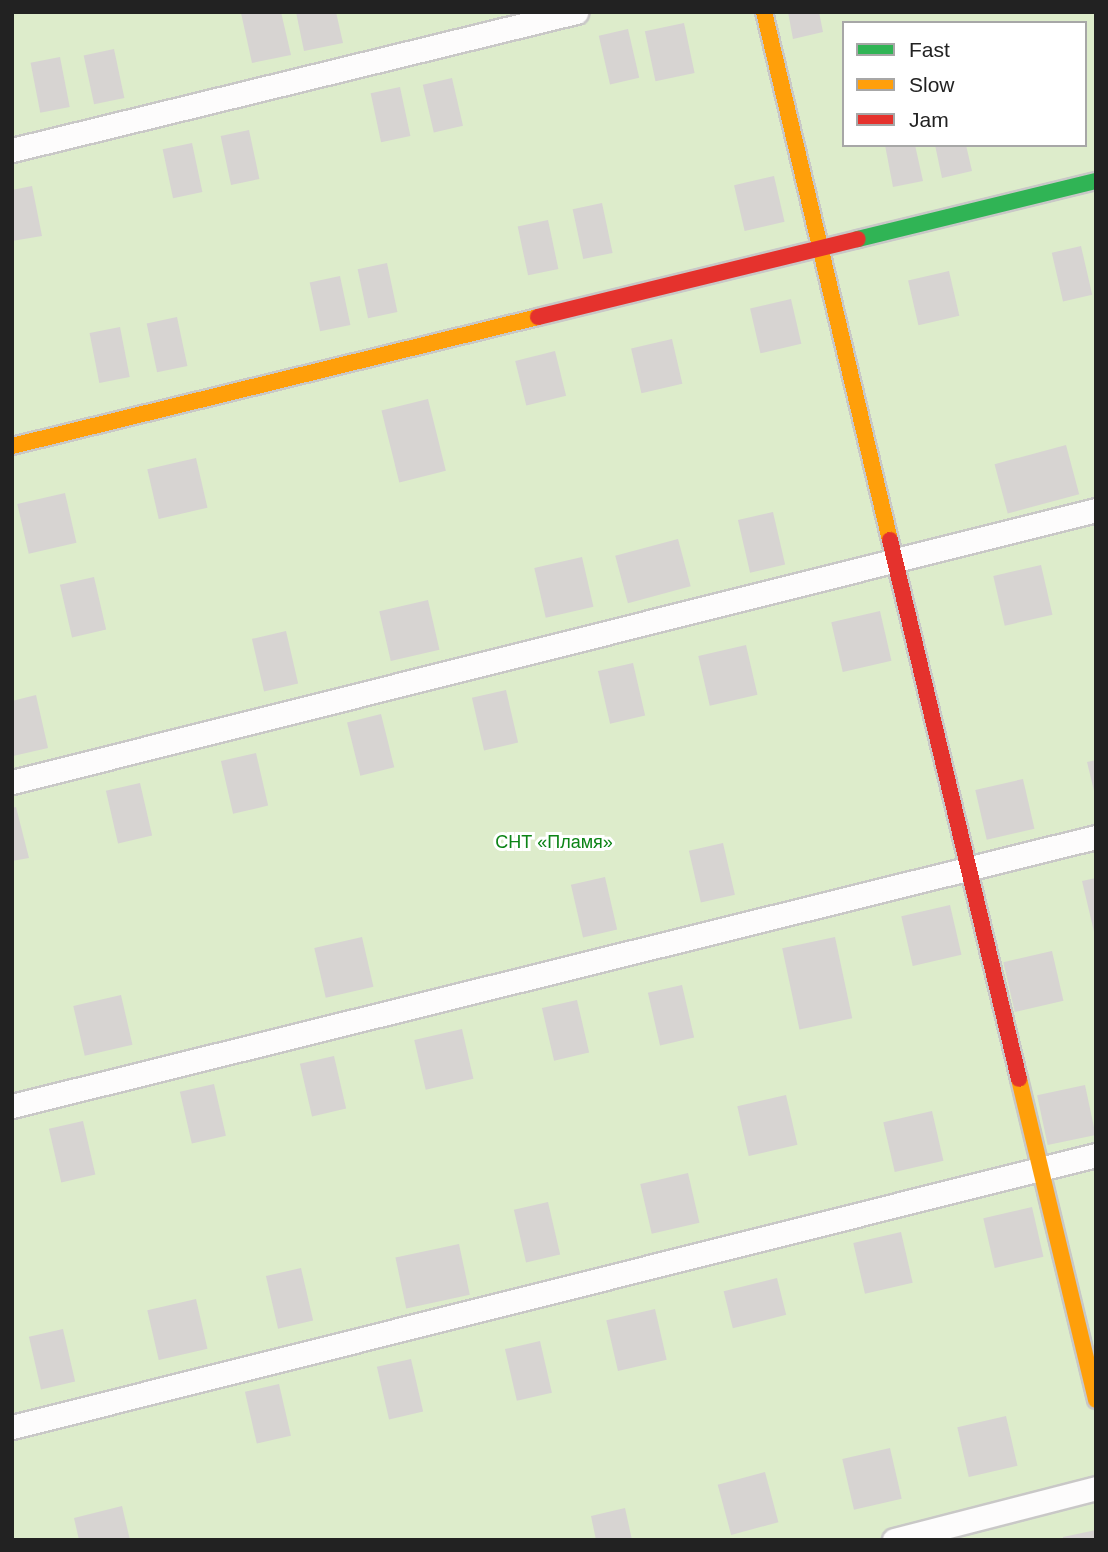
<!DOCTYPE html>
<meta charset="utf-8">
<style>
body{margin:0}
#map{position:relative;width:1108px;height:1552px;overflow:hidden;background:#f0eeeb;font-family:Arial,sans-serif}
div>[style]{position:absolute}
.grass>*{inset:0;background:#ddeccb}
.building>*{inset:0;background:#d7d4d2;transform-origin:0 0}
.roads{filter:drop-shadow(2px 0 #c9c8c7) drop-shadow(-2px 0 #c9c8c7) drop-shadow(0 2px #c9c8c7) drop-shadow(0 -2px #c9c8c7)}
.lane>*{height:23px;margin:-11.5px;padding:0 11.5px;transform-origin:11.5px;border-radius:11.5px;background:#fdfcfc}
.fast>*{height:16px;margin:-8px;padding:0 8px;transform-origin:8px;border-radius:8px;background:#30b455}
.slow>*{height:16px;margin:-8px;padding:0 8px;transform-origin:8px;border-radius:8px;background:#ff9f0a}
.jam>*{height:16px;margin:-8px;padding:0 8px;transform-origin:8px;border-radius:8px;background:#e5322d}
span{translate:-50% -50%;white-space:nowrap;text-align:center;line-height:1.15;-webkit-text-stroke:6px #fff;paint-order:stroke}
.park-label{font-size:18px;color:#0c8416}
.frame{position:absolute;inset:0;border:14px solid #222;pointer-events:none}
.legend{position:absolute;left:842px;top:21px;width:245px;height:126px;box-sizing:border-box;background:#fff;border:2px solid #a7a7a7;margin:0;padding:9px 12px;list-style:none;font-size:21px;color:#222}
.legend li{display:flex;align-items:center;gap:14px;height:35px}
.legend b{width:35px;border:2px solid #a7a7a7}
</style>
<div id="map">
<div class="grass">
<div style="clip-path:polygon(evenodd,12px 12px,1096px 12px,1096px 1540px,12px 1540px,12px 12px,844px 23px,1085px 23px,1085px 145px,844px 145px,844px 23px)"></div>
</div>
<div class="building">
<div style="clip-path:polygon(281px 12px,291px 55px,252px 63px,241px 13px)"></div>
<div style="clip-path:polygon(296px 12px,336px 12px,343px 43px,304px 51px)"></div>
<div style="clip-path:polygon(788px 12px,819px 12px,823px 32px,793px 39px)"></div>
<div style="left:684px;top:23px;width:51px;height:40px;rotate:78deg"></div>
<div style="left:628px;top:29px;width:50px;height:30px;rotate:77deg"></div>
<div style="left:114px;top:49px;width:50px;height:31px;rotate:78deg"></div>
<div style="left:60px;top:57px;width:51px;height:30px;rotate:79deg"></div>
<div style="left:452px;top:78px;width:49px;height:30px;rotate:77deg"></div>
<div style="left:400px;top:87px;width:50px;height:30px;rotate:78deg"></div>
<div style="left:249px;top:130px;width:50px;height:29px;rotate:78deg"></div>
<div style="left:192px;top:143px;width:50px;height:30px;rotate:78deg"></div>
<div style="clip-path:polygon(885px 145px,915px 145px,923px 181px,893px 187px)"></div>
<div style="clip-path:polygon(935px 145px,966px 145px,972px 171px,942px 178px)"></div>
<div style="left:774px;top:176px;width:47px;height:41px;rotate:77deg"></div>
<div style="clip-path:polygon(32px 186px,42px 236px,12px 241px,12px 190px)"></div>
<div style="left:602px;top:203px;width:51px;height:30px;rotate:78deg"></div>
<div style="left:548px;top:220px;width:50px;height:31px;rotate:78deg"></div>
<div style="left:1081px;top:246px;width:50px;height:30px;rotate:77deg"></div>
<div style="left:387px;top:263px;width:50px;height:30px;rotate:78deg"></div>
<div style="left:949px;top:271px;width:46px;height:42px;rotate:77deg"></div>
<div style="left:340px;top:276px;width:50px;height:31px;rotate:78deg"></div>
<div style="left:791px;top:299px;width:46px;height:42px;rotate:77deg"></div>
<div style="left:177px;top:317px;width:50px;height:31px;rotate:78deg"></div>
<div style="left:120px;top:327px;width:51px;height:31px;rotate:79deg"></div>
<div style="left:672px;top:339px;width:46px;height:42px;rotate:77deg"></div>
<div style="left:555px;top:351px;width:46px;height:41px;rotate:76deg"></div>
<div style="left:428px;top:399px;width:74px;height:48px;rotate:76deg"></div>
<div style="left:1066px;top:445px;width:51px;height:74px;rotate:75deg"></div>
<div style="left:196px;top:458px;width:51px;height:50px;rotate:77deg"></div>
<div style="left:65px;top:493px;width:51px;height:49px;rotate:77deg"></div>
<div style="left:773px;top:512px;width:54px;height:36px;rotate:77deg"></div>
<div style="left:678px;top:539px;width:49px;height:65px;rotate:75deg"></div>
<div style="left:582px;top:557px;width:51px;height:49px;rotate:77deg"></div>
<div style="left:1041px;top:565px;width:51px;height:49px;rotate:77deg"></div>
<div style="left:94px;top:577px;width:54px;height:35px;rotate:77deg"></div>
<div style="left:428px;top:600px;width:51px;height:50px;rotate:77deg"></div>
<div style="left:880px;top:611px;width:51px;height:50px;rotate:77deg"></div>
<div style="left:286px;top:631px;width:54px;height:35px;rotate:77deg"></div>
<div style="left:746px;top:645px;width:51px;height:49px;rotate:77deg"></div>
<div style="left:633px;top:663px;width:54px;height:36px;rotate:77deg"></div>
<div style="left:506px;top:690px;width:54px;height:35px;rotate:77deg"></div>
<div style="clip-path:polygon(36px 695px,48px 748px,13px 756px,12px 701px)"></div>
<div style="left:381px;top:714px;width:55px;height:35px;rotate:76deg"></div>
<div style="left:256px;top:753px;width:54px;height:36px;rotate:77deg"></div>
<div style="clip-path:polygon(1096px 760px,1096px 795px,1095px 795px,1087px 762px)"></div>
<div style="left:1023px;top:779px;width:51px;height:49px;rotate:77deg"></div>
<div style="left:140px;top:783px;width:54px;height:35px;rotate:77deg"></div>
<div style="clip-path:polygon(16px 807px,29px 858px,12px 861px,12px 808px)"></div>
<div style="left:723px;top:843px;width:53px;height:35px;rotate:77deg"></div>
<div style="left:605px;top:877px;width:54px;height:35px;rotate:77deg"></div>
<div style="clip-path:polygon(1096px 878px,1096px 936px,1095px 936px,1082px 881px)"></div>
<div style="left:950px;top:905px;width:51px;height:50px;rotate:77deg"></div>
<div style="left:362px;top:937px;width:51px;height:49px;rotate:77deg"></div>
<div style="left:835px;top:937px;width:83px;height:54px;rotate:78deg"></div>
<div style="left:1052px;top:951px;width:51px;height:50px;rotate:77deg"></div>
<div style="left:682px;top:985px;width:54px;height:35px;rotate:77deg"></div>
<div style="left:121px;top:995px;width:51px;height:49px;rotate:77deg"></div>
<div style="left:577px;top:1000px;width:54px;height:36px;rotate:77deg"></div>
<div style="left:462px;top:1029px;width:51px;height:49px;rotate:77deg"></div>
<div style="left:334px;top:1056px;width:54px;height:35px;rotate:77deg"></div>
<div style="left:214px;top:1084px;width:53px;height:35px;rotate:77deg"></div>
<div style="left:1085px;top:1085px;width:51px;height:49px;rotate:78deg"></div>
<div style="left:786px;top:1095px;width:51px;height:50px;rotate:77deg"></div>
<div style="left:932px;top:1111px;width:51px;height:50px;rotate:77deg"></div>
<div style="left:83px;top:1121px;width:55px;height:35px;rotate:77deg"></div>
<div style="left:688px;top:1173px;width:51px;height:49px;rotate:77deg"></div>
<div style="left:548px;top:1202px;width:54px;height:35px;rotate:77deg"></div>
<div style="left:1032px;top:1207px;width:51px;height:50px;rotate:77deg"></div>
<div style="left:901px;top:1232px;width:52px;height:49px;rotate:77deg"></div>
<div style="left:459px;top:1244px;width:52px;height:65px;rotate:78deg"></div>
<div style="left:301px;top:1268px;width:54px;height:36px;rotate:77deg"></div>
<div style="left:777px;top:1278px;width:38px;height:55px;rotate:76deg"></div>
<div style="left:196px;top:1299px;width:51px;height:50px;rotate:77deg"></div>
<div style="left:655px;top:1309px;width:52px;height:50px;rotate:77deg"></div>
<div style="left:63px;top:1329px;width:54px;height:35px;rotate:77deg"></div>
<div style="left:540px;top:1341px;width:53px;height:36px;rotate:77deg"></div>
<div style="left:411px;top:1359px;width:54px;height:35px;rotate:77deg"></div>
<div style="left:279px;top:1384px;width:53px;height:35px;rotate:77deg"></div>
<div style="left:1006px;top:1416px;width:51px;height:50px;rotate:77deg"></div>
<div style="left:890px;top:1448px;width:52px;height:49px;rotate:77deg"></div>
<div style="left:765px;top:1472px;width:52px;height:49px;rotate:75deg"></div>
<div style="clip-path:polygon(122px 1506px,130px 1540px,79px 1540px,74px 1518px)"></div>
<div style="clip-path:polygon(625px 1508px,632px 1540px,596px 1540px,591px 1516px)"></div>
<div style="clip-path:polygon(1096px 1530px,1096px 1540px,1063px 1540px,1063px 1537px)"></div>
</div>
<div class="roads">
<div class="lane">
<div style="left:12px;top:150px;width:581px;rotate:-13.75deg"></div>
<div style="left:12px;top:782px;width:1118px;rotate:-14.09deg"></div>
<div style="left:12px;top:1106px;width:1117px;rotate:-13.94deg"></div>
<div style="left:12px;top:1427px;width:1118px;rotate:-14.09deg"></div>
<div style="left:894px;top:1540px;width:209px;rotate:-14.4deg"></div>
</div>
<div class="fast">
<div style="left:858px;top:239px;width:245px;rotate:-13.7deg"></div>
</div>
<div class="slow">
<div style="left:764px;top:12px;width:543px;rotate:76.58deg"></div>
<div style="left:12px;top:446px;width:542px;rotate:-13.78deg"></div>
<div style="left:1019px;top:1079px;width:330px;rotate:76.5deg"></div>
</div>
<div class="jam">
<div style="left:538px;top:317px;width:329px;rotate:-13.7deg"></div>
<div style="left:890px;top:540px;width:554px;rotate:76.54deg"></div>
</div>
</div>
<div class="park-label">
<span style="left:554px;top:842px">СНТ «Пламя»</span>
</div>
<div class="frame"></div>
<ul class="legend">
<li><b style="height:9px;background:#30b455"></b>Fast</li>
<li><b style="height:9px;background:#ff9f0a"></b>Slow</li>
<li><b style="height:9px;background:#e5322d"></b>Jam</li>
</ul>
</div>
